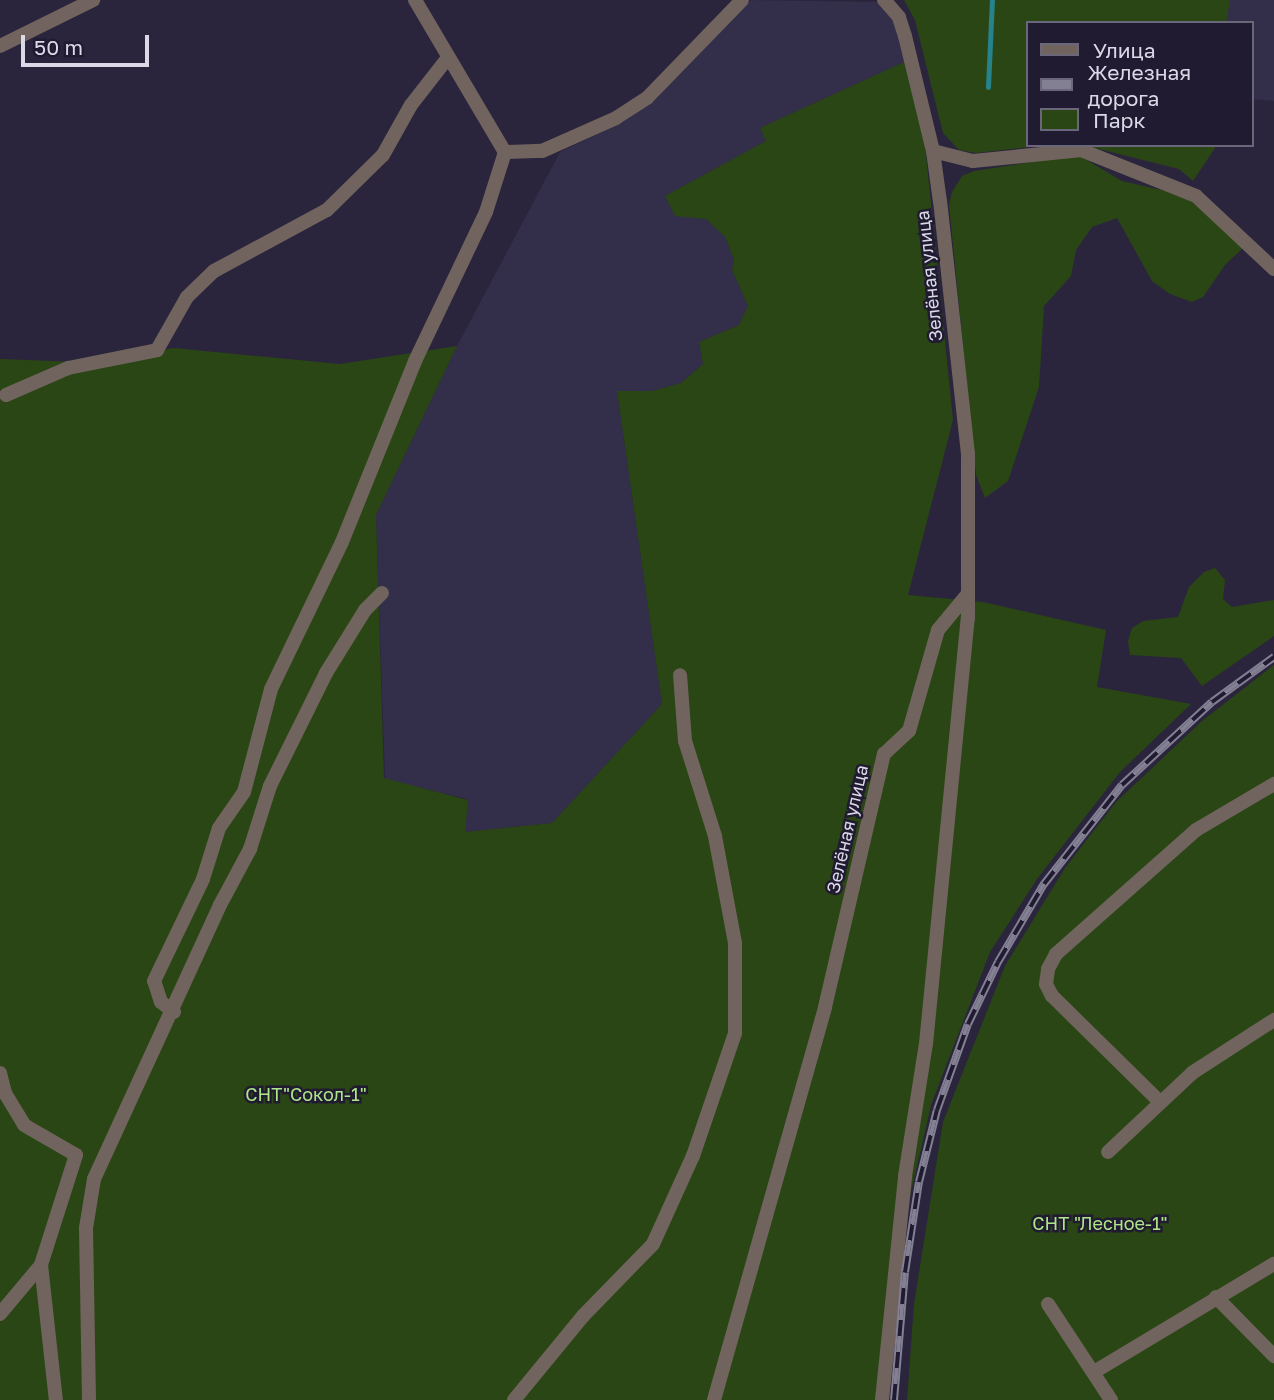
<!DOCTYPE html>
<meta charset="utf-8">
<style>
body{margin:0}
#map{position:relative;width:1274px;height:1400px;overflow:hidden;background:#2a253c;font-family:"Golos Text",sans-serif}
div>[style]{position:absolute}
.built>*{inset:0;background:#332e4a}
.green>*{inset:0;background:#2b4615}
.stream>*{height:5px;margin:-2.5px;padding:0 2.5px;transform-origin:2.5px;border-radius:2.5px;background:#26838b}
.street>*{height:14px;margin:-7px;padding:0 7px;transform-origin:7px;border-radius:7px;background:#71645f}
.rail>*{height:8px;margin-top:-4px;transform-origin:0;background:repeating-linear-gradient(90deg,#201b31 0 16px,#848093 0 32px);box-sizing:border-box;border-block:2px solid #848093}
span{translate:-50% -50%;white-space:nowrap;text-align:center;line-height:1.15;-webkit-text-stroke:5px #201b31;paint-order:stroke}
.street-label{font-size:18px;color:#dbd9e8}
.park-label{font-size:18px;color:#aee588}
.legend{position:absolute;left:1026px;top:21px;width:228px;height:126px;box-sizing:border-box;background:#201b31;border:2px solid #6b677a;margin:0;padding:9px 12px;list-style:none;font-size:21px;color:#dbd9e8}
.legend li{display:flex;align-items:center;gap:14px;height:35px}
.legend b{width:35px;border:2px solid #6b677a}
.scale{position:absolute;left:21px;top:35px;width:128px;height:32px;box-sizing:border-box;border:4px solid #dbd9e8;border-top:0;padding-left:9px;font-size:21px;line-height:24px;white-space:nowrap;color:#dbd9e8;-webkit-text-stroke:5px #201b31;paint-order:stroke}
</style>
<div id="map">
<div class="built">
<div style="clip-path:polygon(751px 0,879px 2px,895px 24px,904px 62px,760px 128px,766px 141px,665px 196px,675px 215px,706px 219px,725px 237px,734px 260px,732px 270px,748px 306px,739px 325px,699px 342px,703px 364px,681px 383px,652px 391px,617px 392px,662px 704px,552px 823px,464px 832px,467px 799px,385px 779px,376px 515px,457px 346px,560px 152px,620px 124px,654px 101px)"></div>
<div style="clip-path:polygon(1219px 0,1274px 0,1274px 101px,1251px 99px,1251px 23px,1173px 23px)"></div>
</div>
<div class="green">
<div style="clip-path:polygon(904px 0,1230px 0,1226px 23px,1027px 23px,1027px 145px,1046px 145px,976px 153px,959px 150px,943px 133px,915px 20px)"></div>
<div style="clip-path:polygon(904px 62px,925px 145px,953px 420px,908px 595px,983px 602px,1106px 630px,1097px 687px,1191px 704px,1120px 772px,1037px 879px,990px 952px,931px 1105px,909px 1201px,887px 1400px,0 1400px,0 359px,103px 363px,173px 348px,340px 364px,457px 346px,376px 515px,384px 778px,468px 800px,465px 832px,552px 823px,662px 704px,617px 391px,652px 391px,681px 383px,703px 364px,699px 342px,739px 325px,748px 306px,732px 270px,734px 260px,725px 237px,706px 219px,675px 216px,665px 196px,766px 141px,760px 128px)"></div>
<div style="clip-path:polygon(1083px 145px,1214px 145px,1215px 148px,1193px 181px,1179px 169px)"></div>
<div style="clip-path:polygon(1078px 155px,1122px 181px,1183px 195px,1246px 245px,1225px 265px,1203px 297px,1192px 302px,1170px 294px,1152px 281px,1117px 218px,1092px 227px,1076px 250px,1071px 276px,1044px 306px,1039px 387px,1008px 481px,985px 498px,976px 475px,949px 205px,952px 192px,962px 176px,974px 171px)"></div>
<div style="clip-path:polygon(1215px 568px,1225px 580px,1223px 599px,1232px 607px,1274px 600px,1274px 636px,1202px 686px,1181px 658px,1130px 655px,1128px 641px,1132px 628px,1143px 621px,1178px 617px,1189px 587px,1204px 572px)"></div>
<div style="clip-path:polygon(1274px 665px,1274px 1400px,907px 1400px,914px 1304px,943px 1122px,1005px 966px,1065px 868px,1116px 802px,1202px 721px)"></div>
</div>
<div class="stream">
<div style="left:988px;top:87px;width:87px;rotate:-87.4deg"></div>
</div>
<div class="street">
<div style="left:415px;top:0;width:177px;rotate:59.4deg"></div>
<div style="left:0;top:46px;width:104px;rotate:-26.3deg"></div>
<div style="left:933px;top:151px;width:41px;rotate:14deg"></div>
<div style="left:973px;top:161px;width:109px;rotate:-5.8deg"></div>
<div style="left:1081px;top:150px;width:124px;rotate:21.8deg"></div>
<div style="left:1196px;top:196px;width:107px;rotate:43.1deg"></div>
<div style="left:505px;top:152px;width:37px;rotate:-2deg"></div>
<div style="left:542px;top:151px;width:81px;rotate:-24deg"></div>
<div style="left:616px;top:118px;width:38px;rotate:-33deg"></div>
<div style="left:648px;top:97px;width:135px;rotate:-45.9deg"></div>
<div style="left:6px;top:395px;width:68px;rotate:-23.5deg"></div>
<div style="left:68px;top:368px;width:91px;rotate:-11.4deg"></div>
<div style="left:157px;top:350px;width:61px;rotate:-60.5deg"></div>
<div style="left:187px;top:297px;width:37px;rotate:-44deg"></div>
<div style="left:214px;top:271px;width:128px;rotate:-28.4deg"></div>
<div style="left:327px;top:210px;width:78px;rotate:-44.5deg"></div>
<div style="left:383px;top:155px;width:57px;rotate:-60.8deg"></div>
<div style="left:411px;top:105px;width:58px;rotate:-52deg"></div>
<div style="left:174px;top:1012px;width:16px;rotate:-142deg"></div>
<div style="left:161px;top:1002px;width:22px;rotate:-108deg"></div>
<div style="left:154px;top:981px;width:113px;rotate:-64.3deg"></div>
<div style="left:203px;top:879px;width:53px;rotate:-72.6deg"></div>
<div style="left:219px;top:828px;width:44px;rotate:-55.2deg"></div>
<div style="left:244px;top:792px;width:106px;rotate:-75.3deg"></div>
<div style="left:271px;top:689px;width:163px;rotate:-64.2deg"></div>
<div style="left:342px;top:542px;width:195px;rotate:-68deg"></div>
<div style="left:415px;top:361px;width:165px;rotate:-64.5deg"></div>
<div style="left:486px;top:212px;width:63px;rotate:-72.4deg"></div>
<div style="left:0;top:1073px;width:21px;rotate:76deg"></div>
<div style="left:5px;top:1093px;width:37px;rotate:59deg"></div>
<div style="left:24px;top:1125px;width:60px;rotate:30deg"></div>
<div style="left:76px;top:1155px;width:115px;rotate:107.7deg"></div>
<div style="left:41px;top:1265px;width:64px;rotate:129.9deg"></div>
<div style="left:1159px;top:1101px;width:150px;rotate:-135.5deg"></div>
<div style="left:1052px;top:996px;width:13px;rotate:-117deg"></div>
<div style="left:1046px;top:984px;width:15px;rotate:-82deg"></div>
<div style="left:1048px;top:969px;width:17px;rotate:-62deg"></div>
<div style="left:1056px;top:954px;width:187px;rotate:-41.5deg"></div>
<div style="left:1196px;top:830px;width:91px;rotate:-30.5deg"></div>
<div style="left:1108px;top:1152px;width:115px;rotate:-43.2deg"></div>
<div style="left:1192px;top:1073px;width:98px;rotate:-32.9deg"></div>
<div style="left:41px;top:1265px;width:136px;rotate:83.7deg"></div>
<div style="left:1216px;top:1297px;width:83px;rotate:45.5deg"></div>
<div style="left:1048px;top:1304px;width:115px;rotate:56.7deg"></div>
<div style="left:1094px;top:1372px;width:210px;rotate:-31deg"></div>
<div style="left:89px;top:1400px;width:172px;rotate:-91deg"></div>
<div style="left:86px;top:1228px;width:50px;rotate:-80.7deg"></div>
<div style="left:94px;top:1179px;width:302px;rotate:-65.3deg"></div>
<div style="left:220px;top:905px;width:64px;rotate:-61.8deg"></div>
<div style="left:250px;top:849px;width:66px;rotate:-72.4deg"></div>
<div style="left:270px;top:786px;width:126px;rotate:-63.6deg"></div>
<div style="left:326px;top:673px;width:74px;rotate:-58.2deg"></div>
<div style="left:365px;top:610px;width:24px;rotate:-45deg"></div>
<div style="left:514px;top:1400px;width:109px;rotate:-50.6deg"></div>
<div style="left:583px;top:1316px;width:100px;rotate:-45.8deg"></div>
<div style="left:653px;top:1244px;width:97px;rotate:-65.6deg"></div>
<div style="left:693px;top:1156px;width:130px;rotate:-71.1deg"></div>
<div style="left:735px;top:1033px;width:90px;rotate:-90deg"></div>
<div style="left:735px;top:943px;width:109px;rotate:-100.6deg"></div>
<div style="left:715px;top:836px;width:100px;rotate:-107.5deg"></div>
<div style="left:685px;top:741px;width:66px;rotate:-94.3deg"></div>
<div style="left:714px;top:1400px;width:408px;rotate:-74.2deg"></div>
<div style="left:825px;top:1007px;width:260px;rotate:-76.9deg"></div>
<div style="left:884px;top:754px;width:34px;rotate:-43deg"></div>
<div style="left:909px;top:731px;width:105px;rotate:-74deg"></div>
<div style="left:938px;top:630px;width:45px;rotate:-50.4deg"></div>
<div style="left:882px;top:1400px;width:225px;rotate:-84.1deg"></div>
<div style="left:905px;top:1176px;width:134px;rotate:-81deg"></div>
<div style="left:926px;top:1044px;width:428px;rotate:-84.4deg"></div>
<div style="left:968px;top:618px;width:164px;rotate:-90deg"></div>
<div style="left:968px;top:454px;width:254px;rotate:-96.3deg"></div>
<div style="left:940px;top:202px;width:51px;rotate:-97.8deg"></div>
<div style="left:933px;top:151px;width:118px;rotate:-103.7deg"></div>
<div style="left:905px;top:36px;width:20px;rotate:-108deg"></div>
<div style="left:899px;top:17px;width:23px;rotate:-131deg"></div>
</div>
<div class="rail">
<div style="left:894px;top:1400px;width:128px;rotate:-85.1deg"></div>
<div style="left:905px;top:1272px;width:91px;rotate:-81.2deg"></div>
<div style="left:919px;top:1182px;width:74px;rotate:-76deg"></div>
<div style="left:937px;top:1110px;width:91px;rotate:-70.2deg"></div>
<div style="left:968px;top:1024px;width:69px;rotate:-64.2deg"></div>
<div style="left:998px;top:962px;width:91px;rotate:-59.5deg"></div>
<div style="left:1044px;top:884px;width:126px;rotate:-51.8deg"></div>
<div style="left:1122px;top:785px;width:122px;rotate:-42.7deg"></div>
<div style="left:1212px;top:702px;width:77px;rotate:-36deg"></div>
</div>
<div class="street-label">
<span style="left:929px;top:276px;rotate:-96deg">Зелёная улица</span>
<span style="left:847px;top:829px;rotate:-77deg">Зелёная улица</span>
</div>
<div class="park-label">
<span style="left:306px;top:1094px">СНТ"Сокол-1"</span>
<span style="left:1100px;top:1223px">СНТ "Лесное-1"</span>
</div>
<ul class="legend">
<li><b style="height:9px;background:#71645f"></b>Улица</li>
<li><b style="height:9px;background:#848093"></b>Железная дорога</li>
<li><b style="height:19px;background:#2b4615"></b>Парк</li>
</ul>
<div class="scale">50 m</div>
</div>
